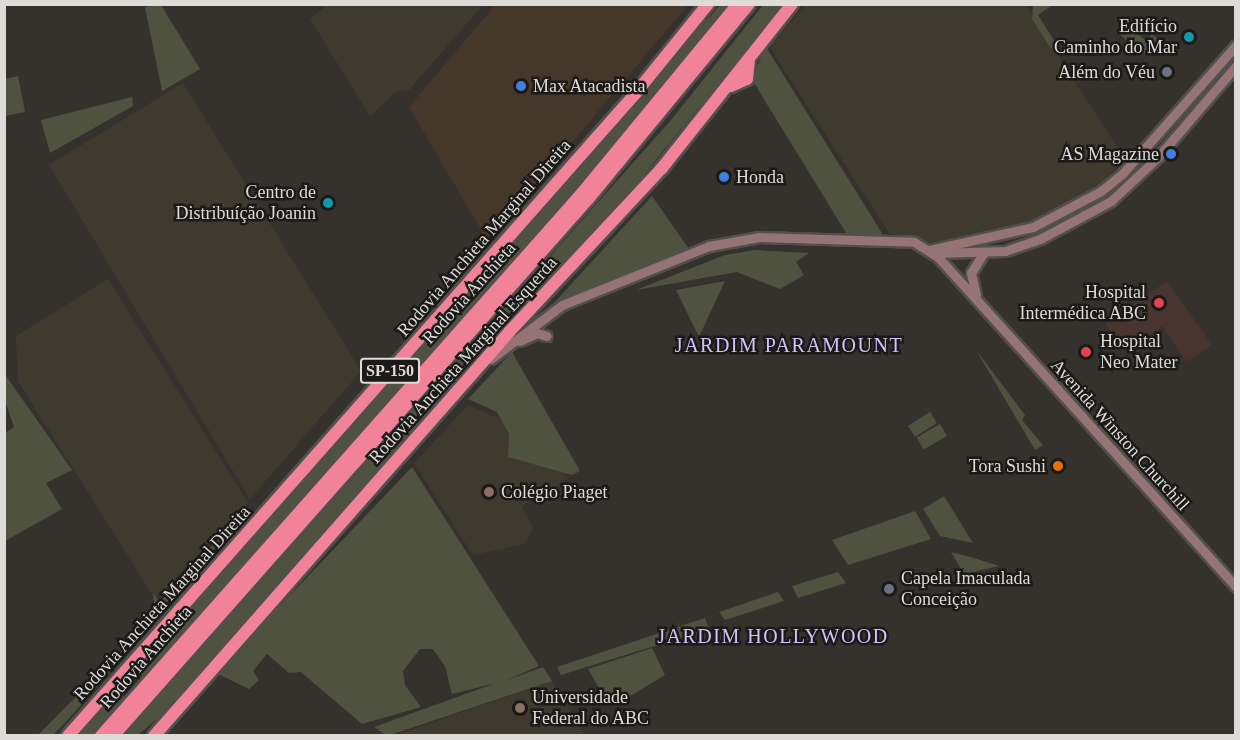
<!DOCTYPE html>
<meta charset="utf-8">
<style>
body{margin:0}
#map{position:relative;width:1240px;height:740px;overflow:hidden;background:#35322d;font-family:"Times New Roman",serif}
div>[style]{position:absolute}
.commercial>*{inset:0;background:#45372a}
.built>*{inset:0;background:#3f3a2e}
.medical>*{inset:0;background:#48352f}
.green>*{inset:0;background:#4f523f;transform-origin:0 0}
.roads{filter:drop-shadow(2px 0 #52504c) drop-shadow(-2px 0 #52504c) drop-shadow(0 2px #52504c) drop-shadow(0 -2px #52504c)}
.secondary>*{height:9px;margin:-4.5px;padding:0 4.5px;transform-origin:4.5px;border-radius:4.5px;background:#967375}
.highway>*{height:12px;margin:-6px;padding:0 6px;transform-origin:6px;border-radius:6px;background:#f08397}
.dots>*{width:16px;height:16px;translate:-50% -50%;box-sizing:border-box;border:3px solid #1b1a18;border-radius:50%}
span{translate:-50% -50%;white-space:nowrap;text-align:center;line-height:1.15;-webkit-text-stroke:5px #1b1a18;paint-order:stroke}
.shield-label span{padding:2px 4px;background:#1b1a18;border:2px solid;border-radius:4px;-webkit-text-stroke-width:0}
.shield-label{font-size:16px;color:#dedcd9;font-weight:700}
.poi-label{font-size:18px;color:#dedcd9}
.right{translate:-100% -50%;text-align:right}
.left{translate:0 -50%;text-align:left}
.street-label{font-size:18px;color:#dedcd9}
.neighbourhood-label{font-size:20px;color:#d2c3fd;letter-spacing:1.5px}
.frame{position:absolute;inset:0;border:6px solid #dedcd9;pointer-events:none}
</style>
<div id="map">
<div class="commercial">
<div style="clip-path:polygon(496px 4px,688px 5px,488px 242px,409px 107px)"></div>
</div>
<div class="built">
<div style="clip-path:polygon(327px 5px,327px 4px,483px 5px,409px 90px,397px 91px,370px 116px,310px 19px)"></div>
<div style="clip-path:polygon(805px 5px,1025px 5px,1125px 159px,1097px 188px,1026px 225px,929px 243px,891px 236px,769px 46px)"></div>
<div style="clip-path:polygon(183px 83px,361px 371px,250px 499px,49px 165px)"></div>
<div style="clip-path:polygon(108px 279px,248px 503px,155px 599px,18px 381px,16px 336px)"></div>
<div style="clip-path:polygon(468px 405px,505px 421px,569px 478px,522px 506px,533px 528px,525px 544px,473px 555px,414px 463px)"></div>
<div style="clip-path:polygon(552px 681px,585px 735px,393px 736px)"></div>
</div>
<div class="medical">
<div style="clip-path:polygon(1167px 281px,1212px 345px,1186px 362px,1162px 326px,1129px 353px,1105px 324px)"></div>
</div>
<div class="green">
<div style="clip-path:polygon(1033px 4px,1052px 5px,1038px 15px,1058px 47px,1052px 50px,1032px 19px)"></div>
<div style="clip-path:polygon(161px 5px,200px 69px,162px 91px,145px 7px)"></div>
<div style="clip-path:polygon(720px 5px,731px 5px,667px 86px,149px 672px,125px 684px)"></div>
<div style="clip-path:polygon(763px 5px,782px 5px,599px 230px,509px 321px,164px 713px,138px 735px,124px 736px,671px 120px)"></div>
<div style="clip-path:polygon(1127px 24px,1146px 41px,1152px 34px,1162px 43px,1147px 56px,1119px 34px)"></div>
<div style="clip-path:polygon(766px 47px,885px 238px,848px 236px,751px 78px)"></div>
<div style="clip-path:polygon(18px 76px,25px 112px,5px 116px,5px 79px)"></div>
<div style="clip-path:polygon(132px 97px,133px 106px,50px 153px,41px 120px)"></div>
<div style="clip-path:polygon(652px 196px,689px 249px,553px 304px)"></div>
<div style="clip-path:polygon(755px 250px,809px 253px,796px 262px,804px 275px,780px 289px,737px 272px,636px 290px,725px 255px)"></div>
<div style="clip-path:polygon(725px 281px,699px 337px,676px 290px)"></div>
<div style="clip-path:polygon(976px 350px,1025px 415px,1022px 420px,1043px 445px,1035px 450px)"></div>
<div style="clip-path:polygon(512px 352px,580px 471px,572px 475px,508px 457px,509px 434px,497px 412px,468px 399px)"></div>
<div style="clip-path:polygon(4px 373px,72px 470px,46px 483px,62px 509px,5px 541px,5px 433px,14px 427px,5px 401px)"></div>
<div style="left:930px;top:412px;width:13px;height:26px;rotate:58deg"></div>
<div style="left:940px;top:424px;width:14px;height:27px;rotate:60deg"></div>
<div style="clip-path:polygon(412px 467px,539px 666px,502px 682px,543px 667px,552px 681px,387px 736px,374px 727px,496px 683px,452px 694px,445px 666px,433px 649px,420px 649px,403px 671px,405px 685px,421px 707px,362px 724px,301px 672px,289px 673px,267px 654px,253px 671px,259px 680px,249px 689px,216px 673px)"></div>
<div style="clip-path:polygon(944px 496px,973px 543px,940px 536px,923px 509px)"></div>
<div style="clip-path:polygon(915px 511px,931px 539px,848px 565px,832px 540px)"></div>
<div style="clip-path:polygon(222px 535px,215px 553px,64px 724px,53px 735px,38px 735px,155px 617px,153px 593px,160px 602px)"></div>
<div style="clip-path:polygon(951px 552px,974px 558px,999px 566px,964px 574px)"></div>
<div style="clip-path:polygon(838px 572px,846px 583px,798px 598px,792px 586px)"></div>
<div style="clip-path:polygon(778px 592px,784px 601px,725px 620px,719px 612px)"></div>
<div style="clip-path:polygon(705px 618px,709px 629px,561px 675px,557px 667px)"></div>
<div style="clip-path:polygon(652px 648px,665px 675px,620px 702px,608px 703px,588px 669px)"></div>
<div style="clip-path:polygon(124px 696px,93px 735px,79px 735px,104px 708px)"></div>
</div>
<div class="roads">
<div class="secondary">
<div style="left:929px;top:250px;width:107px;rotate:-12.5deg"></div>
<div style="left:1033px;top:227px;width:77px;rotate:-27.9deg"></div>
<div style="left:1101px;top:191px;width:27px;rotate:-39deg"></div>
<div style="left:1122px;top:174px;width:172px;rotate:-48.5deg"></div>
<div style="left:935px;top:253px;width:70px;rotate:-1.6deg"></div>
<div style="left:1005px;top:251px;width:37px;rotate:-19deg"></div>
<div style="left:1040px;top:239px;width:81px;rotate:-28.2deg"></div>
<div style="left:1111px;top:201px;width:64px;rotate:-43.1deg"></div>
<div style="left:1158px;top:157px;width:120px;rotate:-49.4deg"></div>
<div style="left:976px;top:295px;width:23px;rotate:-103deg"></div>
<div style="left:971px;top:273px;width:22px;rotate:-58deg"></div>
<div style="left:520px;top:341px;width:19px;rotate:-25deg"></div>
<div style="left:537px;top:333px;width:10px;rotate:17deg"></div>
<div style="left:491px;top:359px;width:89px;rotate:-37.3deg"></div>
<div style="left:562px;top:305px;width:158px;rotate:-21.9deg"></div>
<div style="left:709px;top:246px;width:51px;rotate:-10.2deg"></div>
<div style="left:759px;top:237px;width:155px;rotate:1.8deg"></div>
<div style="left:914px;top:242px;width:28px;rotate:32deg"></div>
<div style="left:938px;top:257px;width:445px;rotate:47.9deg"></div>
</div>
<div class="highway">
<div style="left:731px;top:86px;width:17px;rotate:-24deg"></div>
<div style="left:747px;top:79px;width:20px;rotate:-84deg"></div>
<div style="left:68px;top:736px;width:857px;rotate:-48.55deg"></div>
<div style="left:635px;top:94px;width:116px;rotate:-51deg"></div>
<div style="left:101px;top:736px;width:725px;rotate:-48.46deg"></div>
<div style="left:582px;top:193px;width:245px;rotate:-50.5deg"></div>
<div style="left:113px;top:736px;width:718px;rotate:-48.5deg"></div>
<div style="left:589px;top:198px;width:251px;rotate:-50.5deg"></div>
<div style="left:154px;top:736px;width:539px;rotate:-48.68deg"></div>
<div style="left:510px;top:331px;width:223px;rotate:-47deg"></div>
<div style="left:662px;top:168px;width:209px;rotate:-51.6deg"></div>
</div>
</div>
<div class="dots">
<div style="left:1189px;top:37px;background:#0f9aa8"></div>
<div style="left:1167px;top:72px;background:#6b7280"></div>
<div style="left:521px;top:86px;background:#3f7fe0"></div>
<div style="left:1171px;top:154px;background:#3f7fe0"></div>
<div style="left:724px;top:177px;background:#3f7fe0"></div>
<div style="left:328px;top:203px;background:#0f9aa8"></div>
<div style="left:1159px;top:303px;background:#e0444e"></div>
<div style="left:1086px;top:352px;background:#e0444e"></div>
<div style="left:1058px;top:466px;background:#e8710a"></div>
<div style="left:489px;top:492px;background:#8d6e63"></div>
<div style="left:889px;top:589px;background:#6b7280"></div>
<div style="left:520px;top:708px;background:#8d6e63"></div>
</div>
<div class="shield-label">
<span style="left:390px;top:371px">SP-150</span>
</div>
<div class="poi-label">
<span class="right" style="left:1177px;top:37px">Edifício<br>Caminho do Mar</span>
<span class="right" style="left:1155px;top:72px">Além do Véu</span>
<span class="left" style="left:533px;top:86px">Max Atacadista</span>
<span class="right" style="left:1159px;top:154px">AS Magazine</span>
<span class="left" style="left:736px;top:177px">Honda</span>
<span class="right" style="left:316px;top:203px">Centro de<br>Distribuíção Joanin</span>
<span class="right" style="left:1146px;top:303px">Hospital<br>Intermédica ABC</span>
<span class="left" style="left:1100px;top:352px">Hospital<br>Neo Mater</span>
<span class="right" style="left:1046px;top:466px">Tora Sushi</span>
<span class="left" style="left:501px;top:492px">Colégio Piaget</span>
<span class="left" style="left:901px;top:589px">Capela Imaculada<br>Conceição</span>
<span class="left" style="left:532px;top:708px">Universidade<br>Federal do ABC</span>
</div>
<div class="street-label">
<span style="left:484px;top:238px;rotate:-49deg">Rodovia Anchieta Marginal Direita</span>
<span style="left:469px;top:293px;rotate:-48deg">Rodovia Anchieta</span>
<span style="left:463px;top:360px;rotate:-48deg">Rodovia Anchieta Marginal Esquerda</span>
<span style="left:1120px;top:435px;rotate:48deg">Avenida Winston Churchill</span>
<span style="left:162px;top:603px;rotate:-48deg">Rodovia Anchieta Marginal Direita</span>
<span style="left:146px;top:657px;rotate:-49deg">Rodovia Anchieta</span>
</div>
<div class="neighbourhood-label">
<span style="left:789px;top:345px">JARDIM PARAMOUNT</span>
<span style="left:773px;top:636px">JARDIM HOLLYWOOD</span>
</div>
<div class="frame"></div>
</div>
